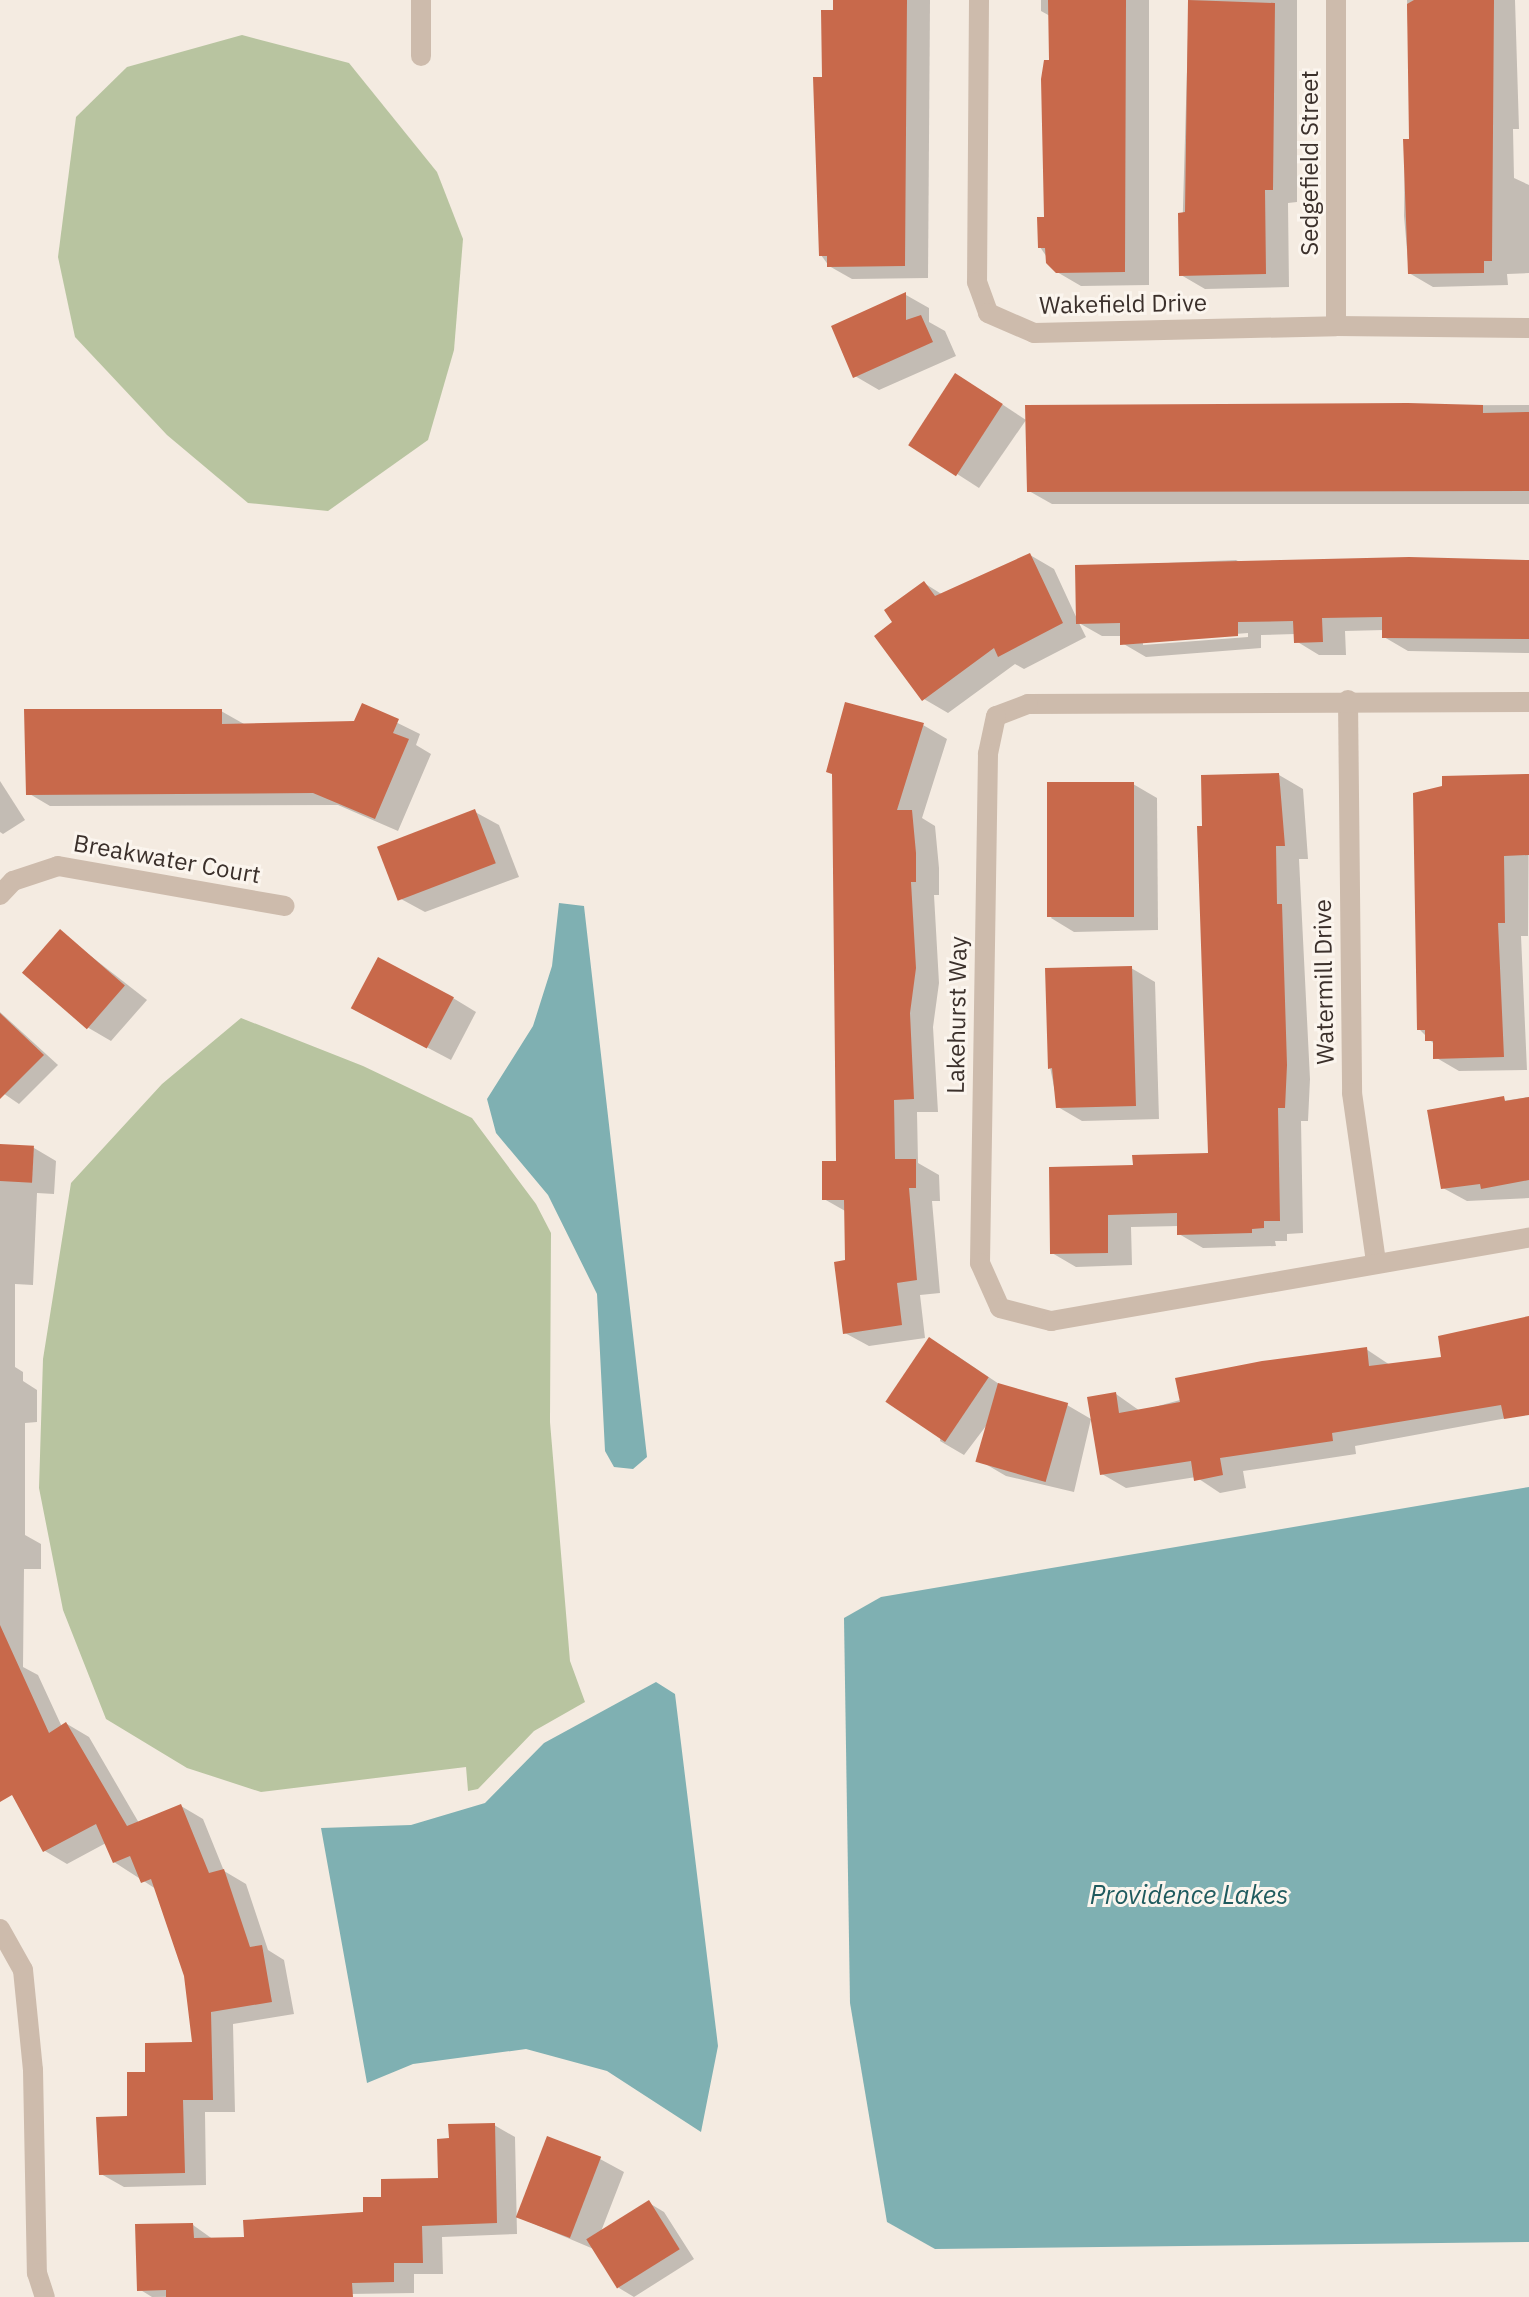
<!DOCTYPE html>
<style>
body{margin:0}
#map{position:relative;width:1529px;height:2297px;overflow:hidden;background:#f4ebe1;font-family:"IBM Plex Sans",sans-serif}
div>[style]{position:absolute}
.green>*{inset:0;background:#b8c4a0}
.water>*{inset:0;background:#7fb0b2}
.shadow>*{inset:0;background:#0003}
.building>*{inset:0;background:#c8694b;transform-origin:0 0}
.street>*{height:20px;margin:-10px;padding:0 10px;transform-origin:10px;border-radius:10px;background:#cdbbac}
span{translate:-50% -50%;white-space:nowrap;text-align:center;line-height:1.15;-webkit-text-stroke:6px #fbf5ee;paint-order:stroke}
.street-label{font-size:24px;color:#3b302b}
.water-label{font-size:26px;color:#1f5a5e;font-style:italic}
</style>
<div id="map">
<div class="green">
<div style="clip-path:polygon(242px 35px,349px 63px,437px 172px,463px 239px,454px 350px,428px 440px,328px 511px,248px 503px,167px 435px,75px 337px,58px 257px,76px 117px,127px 67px)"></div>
<div style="clip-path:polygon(241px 1018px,363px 1066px,472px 1118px,536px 1204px,551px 1233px,550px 1422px,570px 1661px,585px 1702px,534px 1731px,478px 1789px,468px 1791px,466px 1767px,261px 1792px,187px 1768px,106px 1719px,63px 1610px,39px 1488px,43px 1359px,71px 1183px,162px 1084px)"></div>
</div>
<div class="water">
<div style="clip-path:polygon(559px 903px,584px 906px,647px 1457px,633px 1469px,614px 1467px,605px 1451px,597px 1294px,548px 1195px,496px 1133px,487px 1099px,533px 1026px,552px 966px)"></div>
<div style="clip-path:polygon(1529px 1487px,1529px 2242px,935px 2249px,887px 2222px,850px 2003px,844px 1618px,881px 1597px)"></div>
<div style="clip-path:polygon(656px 1682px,675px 1694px,718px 2046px,701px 2132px,607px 2071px,526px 2049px,413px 2064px,367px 2083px,321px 1828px,411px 1825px,485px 1803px,544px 1743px)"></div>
</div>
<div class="shadow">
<div style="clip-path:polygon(835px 0,930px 0,928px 278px,852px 279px,829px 266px,821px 255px,824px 79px)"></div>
<div style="clip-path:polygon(1041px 0,1149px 0,1149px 285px,1081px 286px,1057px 272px,1040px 247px,1046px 219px,1051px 62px,1050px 16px,1041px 11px)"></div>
<div style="clip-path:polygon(1189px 0,1297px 0,1297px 202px,1288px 203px,1289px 287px,1205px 289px,1181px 275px)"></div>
<div style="clip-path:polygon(1407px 0,1515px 0,1519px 129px,1513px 129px,1514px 178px,1529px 185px,1529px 273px,1507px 274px,1508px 285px,1433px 287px,1409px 273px,1404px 216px,1405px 141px,1412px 141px)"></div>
<div style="clip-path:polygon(906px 295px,929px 308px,929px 322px,945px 331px,956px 356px,879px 390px,855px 376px)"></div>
<div style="clip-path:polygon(979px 389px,1026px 420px,979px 488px,909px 443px)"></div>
<div style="clip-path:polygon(1529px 405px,1529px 504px,1052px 504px,1029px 491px,1027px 407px)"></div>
<div style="clip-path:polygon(evenodd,1030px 555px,1054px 569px,1078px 621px,1077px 567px,1236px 560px,1245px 565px,1529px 562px,1529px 653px,1408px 651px,1384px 637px,1384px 630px,1345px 631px,1346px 655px,1319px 655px,1296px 641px,1295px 634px,1261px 635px,1261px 648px,1146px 657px,1122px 643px,1122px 636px,1102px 636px,1079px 623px,1086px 637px,1024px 669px,1015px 664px,948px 713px,924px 699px,895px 623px,924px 583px,943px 595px,1030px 555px,1248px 633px,1248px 637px,1143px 645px,1143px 641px,1248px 633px)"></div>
<div style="clip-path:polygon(363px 706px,420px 734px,416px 745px,431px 754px,398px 831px,338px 805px,50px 806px,28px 793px,221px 711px,244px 724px,355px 723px)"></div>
<div style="clip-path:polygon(923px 725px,947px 739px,922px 818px,935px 826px,939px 868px,939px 895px,934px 895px,939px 983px,933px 1027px,938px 1112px,917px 1112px,918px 1163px,939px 1175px,940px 1201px,932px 1201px,940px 1293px,920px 1295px,925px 1338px,869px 1346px,845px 1333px,847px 1212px,824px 1199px,838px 1163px,834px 774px)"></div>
<div style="clip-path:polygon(1279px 775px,1303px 789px,1308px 859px,1299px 859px,1310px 1079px,1308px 1121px,1301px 1121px,1303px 1233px,1287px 1234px,1287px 1241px,1275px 1241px,1276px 1246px,1203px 1248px,1179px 1234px,1179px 1226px,1131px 1227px,1132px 1265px,1076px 1267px,1052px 1253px,1135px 1167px,1210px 1155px,1204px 828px)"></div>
<div style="clip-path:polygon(1529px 778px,1528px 936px,1521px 936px,1527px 1070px,1459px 1071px,1435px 1057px,1435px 1045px,1419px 1029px)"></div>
<div style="clip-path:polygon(0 781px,25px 820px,3px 834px,0 832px)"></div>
<div style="clip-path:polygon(1133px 784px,1157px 798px,1158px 930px,1074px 932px,1051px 918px)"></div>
<div style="clip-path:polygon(475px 812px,499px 825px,519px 877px,425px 912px,401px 899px)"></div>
<div style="clip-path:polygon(60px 932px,147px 1000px,111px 1041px,87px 1027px)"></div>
<div style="clip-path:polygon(1131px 968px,1155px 982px,1159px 1119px,1082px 1121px,1058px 1107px,1050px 1067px)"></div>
<div style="clip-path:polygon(453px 998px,476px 1012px,451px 1060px,377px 1021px)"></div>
<div style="clip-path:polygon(0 1012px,58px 1065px,19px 1104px,0 1091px)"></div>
<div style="clip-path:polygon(1529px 1097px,1529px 1198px,1467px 1201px,1443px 1188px,1429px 1112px)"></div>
<div style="clip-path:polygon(0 1146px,34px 1148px,56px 1161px,54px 1194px,37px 1193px,33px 1285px,15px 1284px,15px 1367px,23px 1372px,23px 1381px,37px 1390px,37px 1422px,25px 1423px,25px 1535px,41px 1544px,41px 1569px,24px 1569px,23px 1667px,38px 1675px,62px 1727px,67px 1724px,89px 1737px,139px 1823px,181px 1806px,203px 1819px,224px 1871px,246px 1884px,268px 1950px,284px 1960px,294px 2014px,233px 2024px,235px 2112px,205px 2112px,206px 2185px,124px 2187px,101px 2174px,147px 2074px,194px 2044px,186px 1975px,156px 1889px,114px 1862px,106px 1843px,67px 1864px,45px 1851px,7px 1780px,0 1780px)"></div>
<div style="clip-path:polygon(1529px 1319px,1529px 1414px,1355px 1446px,1356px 1454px,1243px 1471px,1246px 1488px,1220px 1493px,1196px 1477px,1126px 1488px,1102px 1474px,1116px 1394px,1140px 1411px,1366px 1349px,1390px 1365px,1443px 1358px)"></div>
<div style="clip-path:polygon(953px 1353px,1002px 1386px,1067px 1405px,1091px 1419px,1074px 1492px,1006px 1476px,982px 1462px,992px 1418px,964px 1455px,940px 1441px)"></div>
<div style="clip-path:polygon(494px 2125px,515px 2137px,517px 2234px,442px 2237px,443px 2274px,414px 2274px,414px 2293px,152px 2297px,139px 2289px,193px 2225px,214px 2240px,246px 2239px,365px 2214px,383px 2199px,440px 2180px,451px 2140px)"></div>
<div style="clip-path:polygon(600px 2159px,624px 2172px,600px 2234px,649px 2203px,664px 2212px,694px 2259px,634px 2297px,619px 2288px,596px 2250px,518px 2217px)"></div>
</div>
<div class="building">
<div style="clip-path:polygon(833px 0,907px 0,905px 266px,827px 267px,827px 256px,819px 256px,813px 77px,822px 77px,821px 10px,833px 10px)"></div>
<div style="clip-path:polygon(1048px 0,1126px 0,1125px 272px,1056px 273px,1046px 263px,1045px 248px,1038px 248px,1037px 217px,1044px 217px,1041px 79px,1044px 60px,1049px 60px)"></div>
<div style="clip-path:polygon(1188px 0,1275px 3px,1273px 190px,1265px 190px,1266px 274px,1179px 276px,1178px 213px,1185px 212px)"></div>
<div style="clip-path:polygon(1414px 0,1494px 0,1492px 261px,1484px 261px,1484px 273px,1408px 274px,1403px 139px,1409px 139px,1407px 4px)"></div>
<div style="clip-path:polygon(906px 292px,906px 320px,921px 315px,933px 342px,853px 378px,831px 326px)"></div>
<div style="left:955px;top:373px;width:57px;height:86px;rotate:33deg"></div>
<div style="clip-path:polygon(1408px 403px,1483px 405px,1483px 413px,1529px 412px,1529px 491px,1027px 492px,1025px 405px)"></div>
<div style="clip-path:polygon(1030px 553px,1063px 623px,998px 657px,994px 648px,922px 701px,874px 636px,892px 622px,884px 610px,924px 581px,935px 596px)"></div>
<div style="clip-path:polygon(1409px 557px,1529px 560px,1529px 639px,1382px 638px,1382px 617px,1322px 618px,1323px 642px,1294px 643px,1293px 621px,1238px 622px,1238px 636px,1120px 645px,1120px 623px,1076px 624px,1075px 565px)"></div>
<div style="clip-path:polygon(845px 702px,924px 723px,897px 810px,912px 810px,916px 853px,916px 882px,911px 882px,916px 968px,910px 1013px,914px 1099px,894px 1100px,895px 1159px,916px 1159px,916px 1188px,909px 1188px,917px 1280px,897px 1283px,902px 1325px,843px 1334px,834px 1262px,845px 1260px,844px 1200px,822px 1200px,822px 1161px,836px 1161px,832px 774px,826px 772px)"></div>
<div style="clip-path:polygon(362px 703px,399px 719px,393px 733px,409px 739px,375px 819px,313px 793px,26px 795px,24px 709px,222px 709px,222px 724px,354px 721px)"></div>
<div style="clip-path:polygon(1279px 773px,1285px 846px,1276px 846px,1277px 904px,1282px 904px,1287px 1065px,1285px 1108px,1278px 1108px,1280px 1221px,1264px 1221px,1264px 1228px,1252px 1229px,1252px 1233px,1177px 1235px,1177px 1213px,1108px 1215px,1108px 1253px,1050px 1254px,1049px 1167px,1133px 1165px,1132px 1155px,1208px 1153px,1197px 826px,1202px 826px,1201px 775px)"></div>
<div style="clip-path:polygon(1529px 774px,1529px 855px,1504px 856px,1505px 923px,1498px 923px,1504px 1057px,1433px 1059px,1433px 1041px,1425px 1041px,1425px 1030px,1417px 1030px,1413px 793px,1442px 786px,1442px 776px)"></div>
<div style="left:1134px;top:782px;width:135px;height:87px;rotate:90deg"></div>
<div style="left:475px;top:809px;width:58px;height:105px;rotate:69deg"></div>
<div style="left:60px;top:929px;width:86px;height:58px;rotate:41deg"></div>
<div style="left:378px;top:957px;width:86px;height:58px;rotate:28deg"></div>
<div style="clip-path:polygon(1132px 966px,1136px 1106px,1056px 1108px,1052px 1068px,1048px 1069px,1045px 968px)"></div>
<div style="clip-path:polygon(0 1013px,44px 1055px,0 1099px)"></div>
<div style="clip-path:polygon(1504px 1096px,1505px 1101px,1529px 1097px,1529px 1180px,1481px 1189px,1480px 1184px,1441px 1189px,1427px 1110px)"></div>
<div style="left:0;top:1144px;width:34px;height:37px;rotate:3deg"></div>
<div style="clip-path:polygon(1529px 1316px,1529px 1415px,1504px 1419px,1501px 1405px,1332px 1433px,1333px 1441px,1220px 1458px,1223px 1475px,1194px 1481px,1191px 1461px,1100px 1475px,1087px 1397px,1116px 1392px,1119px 1413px,1180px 1402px,1175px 1378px,1262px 1361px,1367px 1347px,1369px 1366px,1441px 1357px,1438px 1336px)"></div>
<div style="left:929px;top:1337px;width:72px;height:78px;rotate:34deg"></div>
<div style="left:998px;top:1383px;width:73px;height:82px;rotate:16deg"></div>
<div style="clip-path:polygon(0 1625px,49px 1733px,66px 1722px,127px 1826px,181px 1804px,209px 1873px,224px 1869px,250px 1947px,262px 1945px,272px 2002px,211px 2012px,213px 2100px,183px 2100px,185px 2173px,99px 2175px,96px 2117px,127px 2116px,127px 2072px,145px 2072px,145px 2043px,192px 2042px,184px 1976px,151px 1879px,141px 1883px,130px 1856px,113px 1863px,96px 1824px,43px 1852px,12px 1795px,0 1802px)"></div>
<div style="clip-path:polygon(495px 2123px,497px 2223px,422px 2226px,423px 2263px,394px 2263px,394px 2282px,352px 2283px,353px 2297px,166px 2297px,166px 2290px,137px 2291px,135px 2224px,193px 2223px,194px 2238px,244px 2237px,243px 2220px,363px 2212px,363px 2197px,381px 2197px,381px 2179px,438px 2178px,437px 2139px,449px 2138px,448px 2124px)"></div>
<div style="left:547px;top:2136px;width:58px;height:87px;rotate:21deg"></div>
<div style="left:649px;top:2200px;width:58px;height:74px;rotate:58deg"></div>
</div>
<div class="street">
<div style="left:421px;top:0;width:56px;rotate:90deg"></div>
<div style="left:979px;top:0;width:282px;rotate:90.4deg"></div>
<div style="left:977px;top:282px;width:33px;rotate:70deg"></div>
<div style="left:988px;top:313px;width:50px;rotate:23.5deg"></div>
<div style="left:1034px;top:333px;width:302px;rotate:-1.3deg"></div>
<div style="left:1336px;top:326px;width:193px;rotate:0.6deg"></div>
<div style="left:1336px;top:326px;width:326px;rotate:-90deg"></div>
<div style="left:1348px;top:700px;width:393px;rotate:89.4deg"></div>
<div style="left:1352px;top:1093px;width:171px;rotate:81.9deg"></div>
<div style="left:1529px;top:702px;width:501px;rotate:179.77deg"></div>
<div style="left:1028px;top:704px;width:34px;rotate:159deg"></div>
<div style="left:996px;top:716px;width:39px;rotate:102deg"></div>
<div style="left:988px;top:754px;width:509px;rotate:90.9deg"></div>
<div style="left:980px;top:1263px;width:49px;rotate:66deg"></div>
<div style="left:1000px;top:1308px;width:53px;rotate:14.3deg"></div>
<div style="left:1051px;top:1321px;width:485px;rotate:-9.9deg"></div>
<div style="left:0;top:895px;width:19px;rotate:-47deg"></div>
<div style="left:13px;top:881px;width:47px;rotate:-18.4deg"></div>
<div style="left:58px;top:866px;width:230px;rotate:10deg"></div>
<div style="left:0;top:1929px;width:47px;rotate:60.7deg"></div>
<div style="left:23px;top:1970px;width:100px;rotate:84.3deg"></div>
<div style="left:33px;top:2070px;width:203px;rotate:88.9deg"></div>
<div style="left:37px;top:2273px;width:25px;rotate:72deg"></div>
</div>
<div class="street-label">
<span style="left:1310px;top:163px;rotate:-90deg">Sedgefield Street</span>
<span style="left:1123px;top:304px;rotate:-1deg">Wakefield Drive</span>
<span style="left:167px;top:859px;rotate:10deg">Breakwater Court</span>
<span style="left:1324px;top:982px;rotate:-91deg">Watermill Drive</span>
<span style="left:957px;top:1015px;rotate:-89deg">Lakehurst Way</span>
</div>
<div class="water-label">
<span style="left:1189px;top:1895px">Providence Lakes</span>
</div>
</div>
